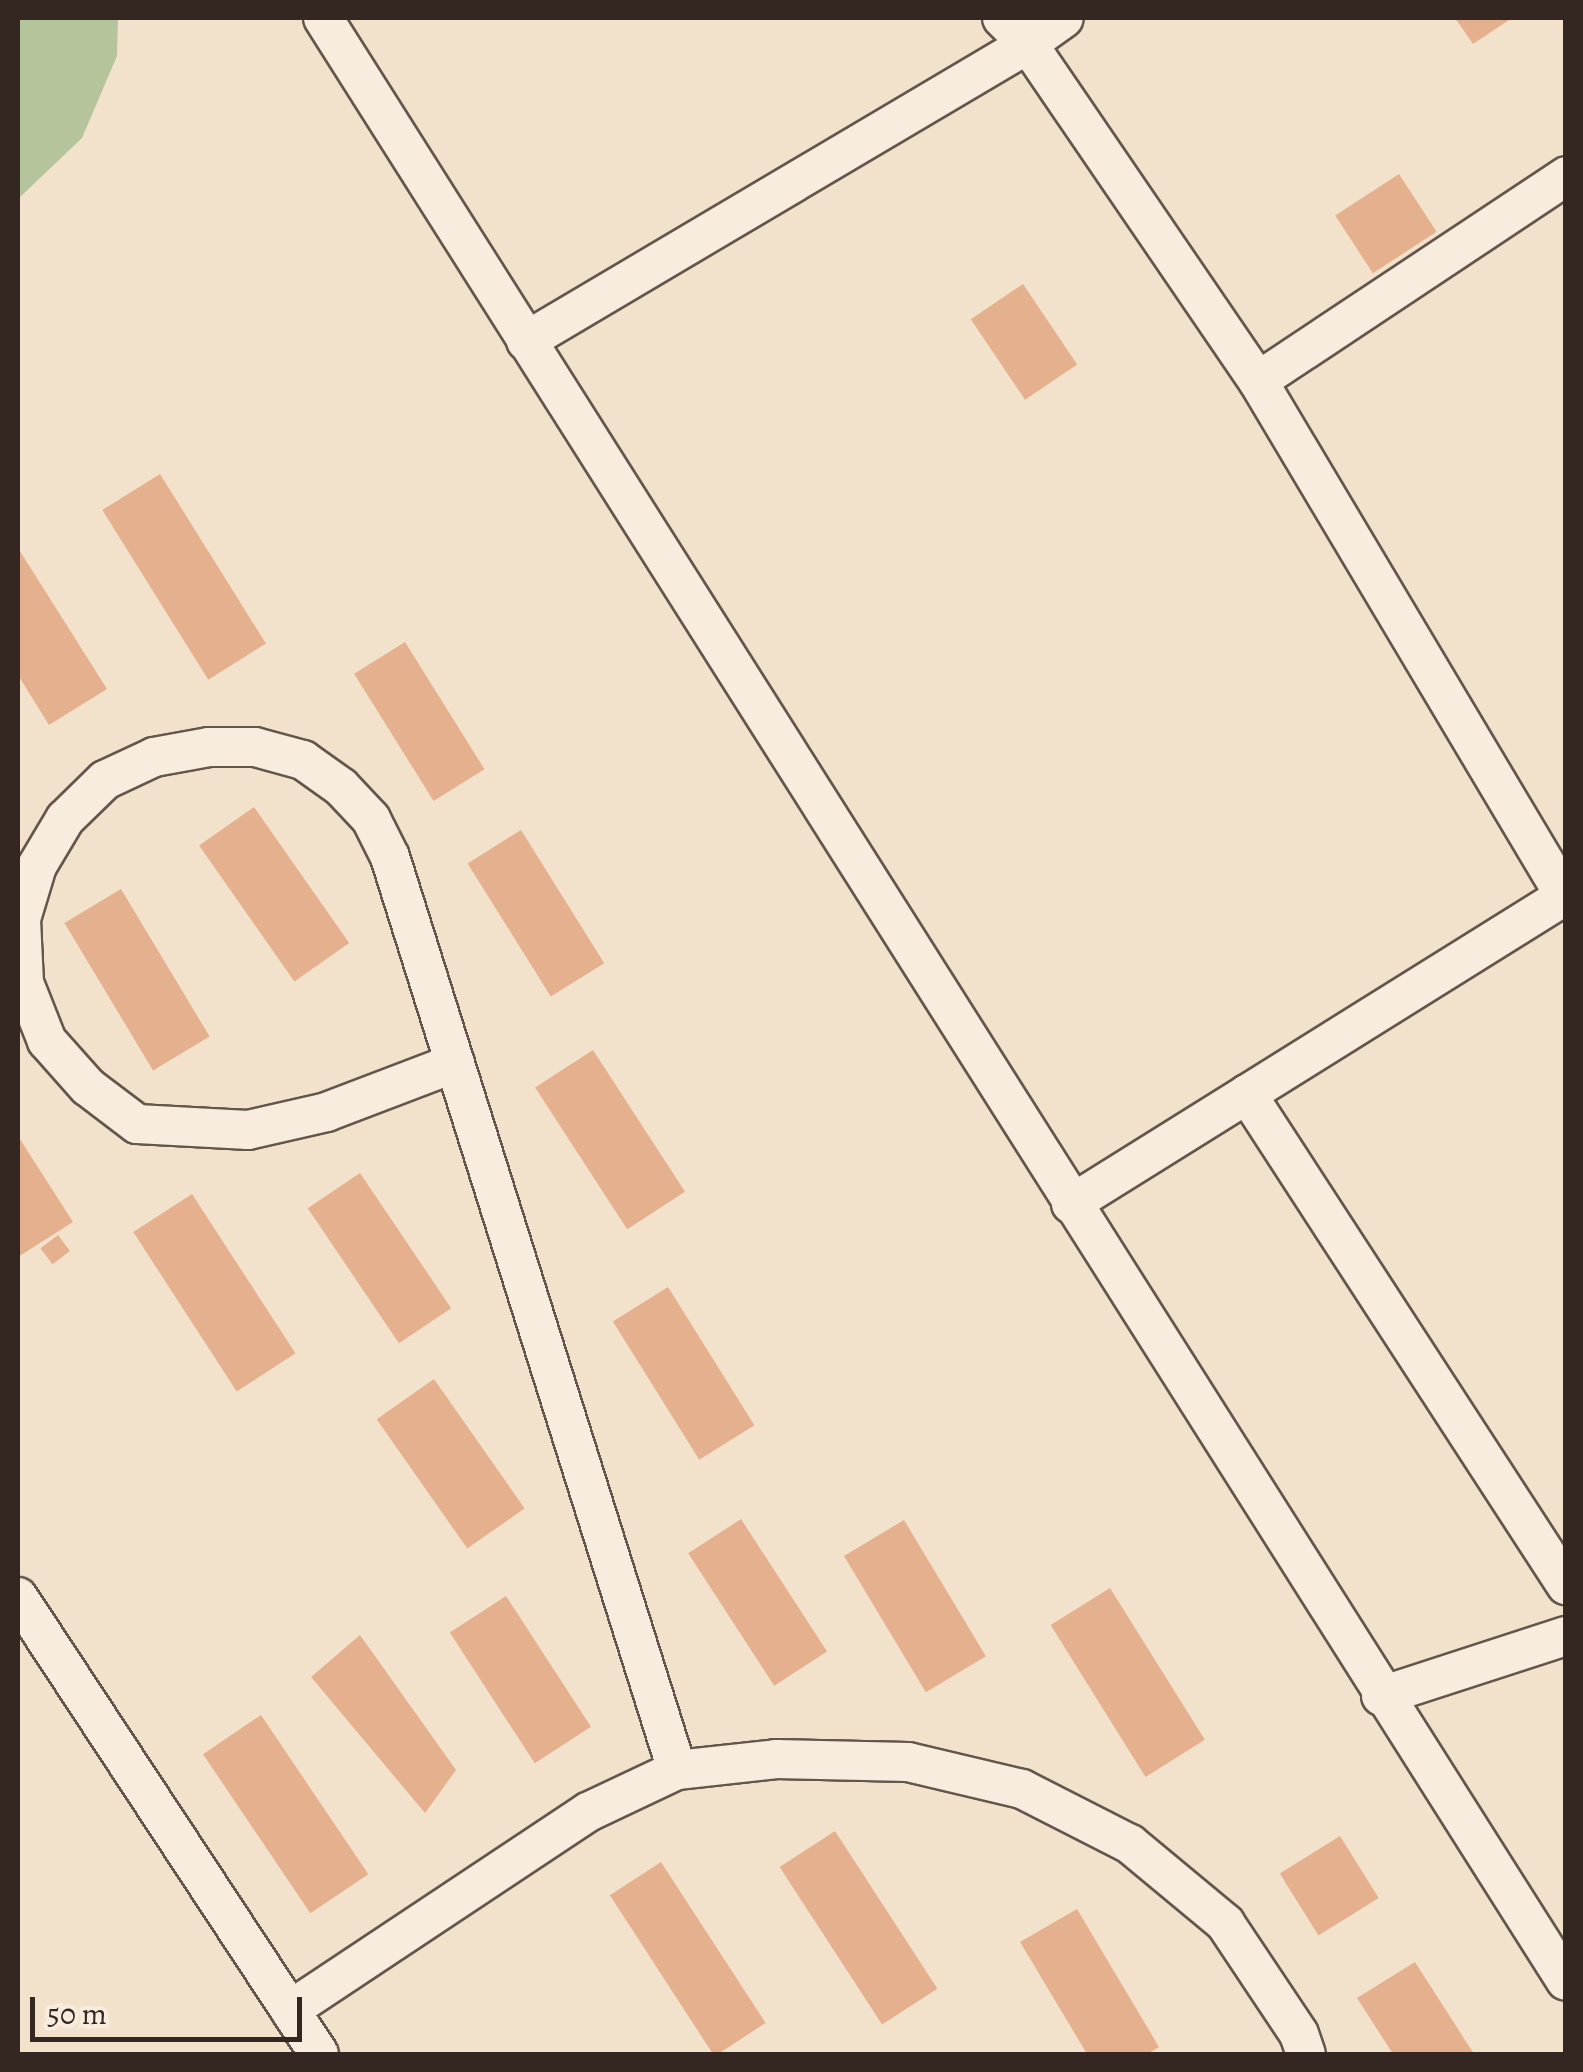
<!DOCTYPE html>
<style>
body{margin:0}
#map{position:relative;width:1583px;height:2072px;overflow:hidden;background:#f3e2cb;font-family:Alegreya,serif}
div>[style]{position:absolute}
.green>*{inset:0;background:#b6c49b}
.building>*{inset:0;background:#e5b08d;transform-origin:0 0}
.roads{filter:drop-shadow(2px 0 #64564c) drop-shadow(-2px 0 #64564c) drop-shadow(0 2px #64564c) drop-shadow(0 -2px #64564c)}
.minor>*{height:38px;margin:-19px;padding:0 19px;transform-origin:19px;border-radius:19px;background:#f7ecdd}
span{translate:-50% -50%;white-space:nowrap;text-align:center;line-height:1.15;-webkit-text-stroke:10px #f7ecdd;paint-order:stroke}
.frame{position:absolute;inset:0;border:20px solid #342721;pointer-events:none}
.scale{position:absolute;left:30px;top:1997px;width:272px;height:45px;box-sizing:border-box;border:5px solid #342721;border-top:0;padding-left:12px;font-size:30px;line-height:35px;white-space:nowrap;color:#342721;-webkit-text-stroke:8px #f7ecdd;paint-order:stroke}
</style>
<div id="map">
<div class="green">
<div style="clip-path:polygon(18px 18px,118px 18px,117px 56px,82px 138px,18px 199px)"></div>
</div>
<div class="building">
<div style="clip-path:polygon(1455px 18px,1512px 18px,1473px 44px)"></div>
<div style="left:1399px;top:174px;width:69px;height:76px;rotate:57deg"></div>
<div style="left:1023px;top:284px;width:97px;height:63px;rotate:56deg"></div>
<div style="left:160px;top:474px;width:200px;height:68px;rotate:58deg"></div>
<div style="clip-path:polygon(18px 548px,107px 689px,49px 725px,18px 675px)"></div>
<div style="left:405px;top:642px;width:150px;height:60px;rotate:58deg"></div>
<div style="left:254px;top:807px;width:166px;height:67px;rotate:55deg"></div>
<div style="left:521px;top:830px;width:157px;height:63px;rotate:58deg"></div>
<div style="left:121px;top:889px;width:172px;height:66px;rotate:59deg"></div>
<div style="left:593px;top:1050px;width:169px;height:69px;rotate:57deg"></div>
<div style="clip-path:polygon(18px 1136px,73px 1222px,18px 1257px)"></div>
<div style="left:360px;top:1173px;width:163px;height:63px;rotate:56deg"></div>
<div style="left:192px;top:1194px;width:190px;height:70px;rotate:57deg"></div>
<div style="left:58px;top:1235px;width:20px;height:22px;rotate:53deg"></div>
<div style="left:668px;top:1287px;width:163px;height:65px;rotate:58deg"></div>
<div style="left:434px;top:1379px;width:158px;height:70px;rotate:55deg"></div>
<div style="left:741px;top:1519px;width:158px;height:63px;rotate:57deg"></div>
<div style="left:904px;top:1520px;width:159px;height:70px;rotate:59deg"></div>
<div style="left:1110px;top:1588px;width:179px;height:70px;rotate:58deg"></div>
<div style="left:506px;top:1596px;width:156px;height:67px;rotate:57deg"></div>
<div style="clip-path:polygon(360px 1635px,456px 1770px,425px 1813px,311px 1677px)"></div>
<div style="left:261px;top:1715px;width:192px;height:70px;rotate:56deg"></div>
<div style="left:835px;top:1831px;width:188px;height:66px;rotate:57deg"></div>
<div style="left:1340px;top:1836px;width:73px;height:71px;rotate:58deg"></div>
<div style="left:661px;top:1862px;width:192px;height:61px;rotate:57deg"></div>
<div style="clip-path:polygon(1077px 1909px,1159px 2047px,1147px 2054px,1087px 2054px,1020px 1942px)"></div>
<div style="clip-path:polygon(1415px 1962px,1474px 2054px,1393px 2054px,1357px 1998px)"></div>
</div>
<div class="roads">
<div class="minor">
<div style="left:323px;top:18px;width:2323px;rotate:57.66deg"></div>
<div style="left:1002px;top:18px;width:37px;rotate:45deg"></div>
<div style="left:1028px;top:44px;width:408px;rotate:55.7deg"></div>
<div style="left:1258px;top:381px;width:602px;rotate:59.22deg"></div>
<div style="left:526px;top:341px;width:583px;rotate:-30.61deg"></div>
<div style="left:1028px;top:44px;width:44px;rotate:-35.8deg"></div>
<div style="left:1258px;top:381px;width:370px;rotate:-33.6deg"></div>
<div style="left:455px;top:1063px;width:137px;rotate:159.1deg"></div>
<div style="left:327px;top:1112px;width:81px;rotate:167.2deg"></div>
<div style="left:248px;top:1130px;width:111px;rotate:-176.9deg"></div>
<div style="left:137px;top:1124px;width:61px;rotate:-142.9deg"></div>
<div style="left:88px;top:1087px;width:62px;rotate:-131.7deg"></div>
<div style="left:47px;top:1041px;width:62px;rotate:-111.6deg"></div>
<div style="left:24px;top:983px;width:64px;rotate:-92.7deg"></div>
<div style="left:21px;top:919px;width:55px;rotate:-73.2deg"></div>
<div style="left:37px;top:866px;width:55px;rotate:-59.2deg"></div>
<div style="left:65px;top:819px;width:56px;rotate:-44.3deg"></div>
<div style="left:105px;top:780px;width:54px;rotate:-25.1deg"></div>
<div style="left:154px;top:757px;width:56px;rotate:-10.3deg"></div>
<div style="left:209px;top:747px;width:46px"></div>
<div style="left:255px;top:747px;width:50px;rotate:15.2deg"></div>
<div style="left:303px;top:760px;width:47px;rotate:35.4deg"></div>
<div style="left:341px;top:787px;width:44px;rotate:46.8deg"></div>
<div style="left:371px;top:819px;width:42px;rotate:63.4deg"></div>
<div style="left:390px;top:857px;width:957px;rotate:72.55deg"></div>
<div style="left:1247px;top:1094px;width:586px;rotate:56.99deg"></div>
<div style="left:1071px;top:1204px;width:584px;rotate:-31.97deg"></div>
<div style="left:18px;top:1597px;width:547px;rotate:56.63deg"></div>
<div style="left:1381px;top:1696px;width:194px;rotate:-18deg"></div>
<div style="left:290px;top:2010px;width:358px;rotate:-33.6deg"></div>
<div style="left:588px;top:1812px;width:98px;rotate:-25.3deg"></div>
<div style="left:677px;top:1770px;width:100px;rotate:-6.3deg"></div>
<div style="left:776px;top:1759px;width:132px;rotate:1.3deg"></div>
<div style="left:908px;top:1762px;width:117px;rotate:13.3deg"></div>
<div style="left:1022px;top:1789px;width:121px;rotate:27deg"></div>
<div style="left:1130px;top:1844px;width:124px;rotate:39.7deg"></div>
<div style="left:1225px;top:1923px;width:133px;rotate:56.3deg"></div>
<div style="left:1299px;top:2034px;width:21px;rotate:71deg"></div>
</div>
</div>
<div class="frame"></div>
<div class="scale">50 m</div>
</div>
